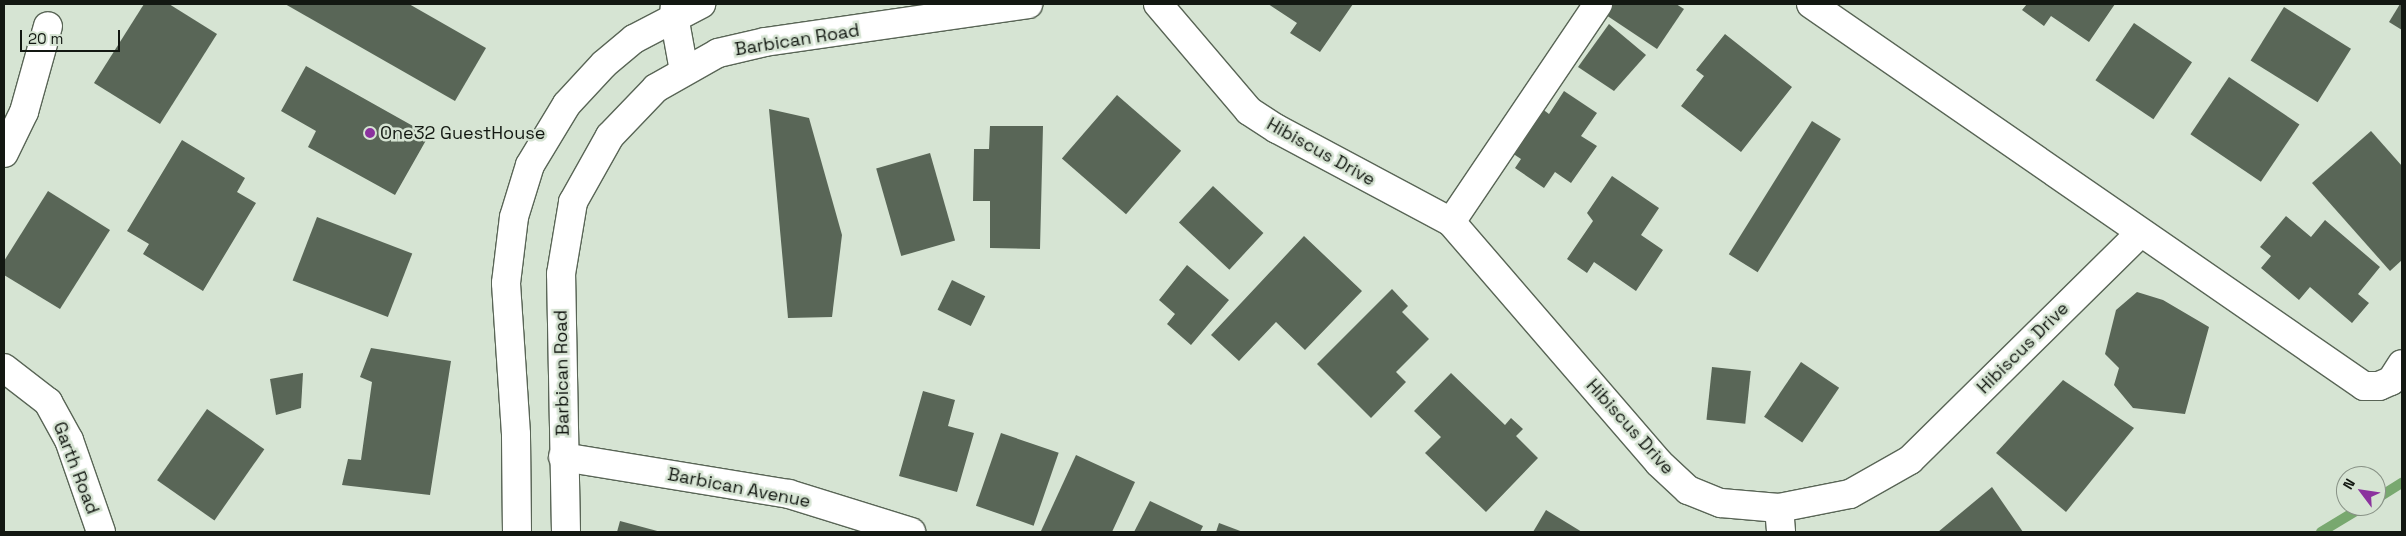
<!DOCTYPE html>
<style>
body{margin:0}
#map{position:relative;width:2406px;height:536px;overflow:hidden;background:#d6e4d3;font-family:"Space Grotesk",sans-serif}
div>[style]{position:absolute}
.stream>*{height:10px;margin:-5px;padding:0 5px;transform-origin:5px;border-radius:5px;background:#78a86f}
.building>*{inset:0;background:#596657;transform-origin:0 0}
.roads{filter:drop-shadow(1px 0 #596556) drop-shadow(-1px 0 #596556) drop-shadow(0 1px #596556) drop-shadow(0 -1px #596556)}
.minor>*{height:28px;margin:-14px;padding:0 14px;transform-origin:14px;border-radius:14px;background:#fff}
.secondary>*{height:28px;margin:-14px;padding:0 14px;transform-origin:14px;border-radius:14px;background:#fff}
.dots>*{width:14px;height:14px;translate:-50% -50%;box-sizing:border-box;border:2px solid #d6e4d3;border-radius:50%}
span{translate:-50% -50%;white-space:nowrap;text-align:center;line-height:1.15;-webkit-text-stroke:5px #d6e4d3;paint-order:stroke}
.street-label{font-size:18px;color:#131812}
.poi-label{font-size:18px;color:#131812}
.left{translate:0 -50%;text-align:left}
.frame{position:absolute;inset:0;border:5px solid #131812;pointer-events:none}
.north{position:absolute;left:2336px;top:466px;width:50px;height:50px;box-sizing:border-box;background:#d6e4d3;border:1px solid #889286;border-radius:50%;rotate:301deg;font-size:14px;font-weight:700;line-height:20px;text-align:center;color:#131812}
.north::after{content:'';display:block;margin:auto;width:18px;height:22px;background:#8b329e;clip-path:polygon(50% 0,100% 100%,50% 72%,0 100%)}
.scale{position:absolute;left:20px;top:30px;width:100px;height:22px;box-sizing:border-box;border:2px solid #131812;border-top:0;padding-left:6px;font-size:15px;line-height:18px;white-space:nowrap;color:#131812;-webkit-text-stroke:4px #d6e4d3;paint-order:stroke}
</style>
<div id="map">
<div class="stream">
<div style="left:2376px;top:499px;width:31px;rotate:-32deg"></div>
<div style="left:2321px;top:532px;width:50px;rotate:-31.2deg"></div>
</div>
<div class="building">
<div style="clip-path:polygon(144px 4px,169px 4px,217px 34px,160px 124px,94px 83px)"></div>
<div style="clip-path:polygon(285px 4px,409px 4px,486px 48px,455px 101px)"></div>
<div style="clip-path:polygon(1268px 4px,1353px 4px,1320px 52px,1290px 33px,1297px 23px)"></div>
<div style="clip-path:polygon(1613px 4px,1676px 4px,1684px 9px,1657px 49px,1606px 15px)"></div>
<div style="clip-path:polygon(2027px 4px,2115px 4px,2089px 42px,2051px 16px,2044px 26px,2022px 10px)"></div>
<div style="clip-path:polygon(2400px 4px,2402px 4px,2402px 30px,2389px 22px)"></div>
<div style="left:2284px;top:7px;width:79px;height:63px;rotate:32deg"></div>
<div style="left:2134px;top:23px;width:70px;height:69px;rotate:34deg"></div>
<div style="clip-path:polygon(1609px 24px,1646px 55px,1614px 91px,1578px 67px)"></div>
<div style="clip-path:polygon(1725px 34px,1792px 87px,1741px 152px,1681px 106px,1704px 76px,1696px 70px)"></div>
<div style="clip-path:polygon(306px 66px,429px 135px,395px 195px,308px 147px,316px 131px,281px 111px)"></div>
<div style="left:2229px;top:77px;width:85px;height:69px;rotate:34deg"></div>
<div style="clip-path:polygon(1564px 91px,1597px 113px,1581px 136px,1597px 146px,1571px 183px,1555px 172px,1544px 188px,1515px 168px,1521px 159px,1506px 149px,1537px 105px,1549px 114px)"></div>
<div style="left:1117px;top:95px;width:85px;height:84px;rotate:41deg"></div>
<div style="clip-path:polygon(769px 109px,809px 118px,842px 235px,832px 317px,788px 318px)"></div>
<div style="left:1812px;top:121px;width:34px;height:157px;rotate:32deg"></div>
<div style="clip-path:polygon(990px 126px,1043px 126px,1040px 249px,990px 248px,990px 201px,973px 201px,974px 149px,989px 149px)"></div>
<div style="clip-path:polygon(2371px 131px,2402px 166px,2402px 260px,2390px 271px,2312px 183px)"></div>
<div style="clip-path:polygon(182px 140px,245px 178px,237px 192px,256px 203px,203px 291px,143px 254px,149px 244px,127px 231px)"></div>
<div style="left:930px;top:153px;width:91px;height:56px;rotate:74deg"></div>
<div style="clip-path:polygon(1612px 176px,1659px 208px,1641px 235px,1663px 250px,1636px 291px,1594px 262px,1587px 273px,1567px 259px,1593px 221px,1587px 213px)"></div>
<div style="left:1213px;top:186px;width:69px;height:50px;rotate:43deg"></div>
<div style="clip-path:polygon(48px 191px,110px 230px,60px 309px,4px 275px,4px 261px)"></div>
<div style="clip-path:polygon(2286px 216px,2311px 237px,2325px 220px,2380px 267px,2358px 294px,2369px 303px,2352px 323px,2310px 287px,2299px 300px,2261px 268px,2271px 256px,2260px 247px)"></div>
<div style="left:317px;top:217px;width:102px;height:68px;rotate:21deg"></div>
<div style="clip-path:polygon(1304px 236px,1362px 291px,1305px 350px,1276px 322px,1239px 361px,1211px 335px)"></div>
<div style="clip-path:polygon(1187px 265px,1229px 300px,1191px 345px,1167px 324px,1175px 314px,1159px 300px)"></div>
<div style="left:952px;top:280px;width:37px;height:33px;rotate:26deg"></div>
<div style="clip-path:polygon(1392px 289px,1408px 306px,1402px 312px,1429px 339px,1396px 372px,1406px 382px,1371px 418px,1317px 364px)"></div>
<div style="clip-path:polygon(2137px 292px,2163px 300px,2209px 327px,2185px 414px,2133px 408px,2114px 385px,2119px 368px,2105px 354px,2116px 310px)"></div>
<div style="clip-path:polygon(371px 348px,451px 361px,430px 495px,342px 485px,348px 459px,361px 460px,372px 382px,360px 377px)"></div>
<div style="left:1801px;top:362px;width:46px;height:66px;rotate:34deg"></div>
<div style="left:1712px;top:367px;width:39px;height:53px;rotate:6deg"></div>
<div style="clip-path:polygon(303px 373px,301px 408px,276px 415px,270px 379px)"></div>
<div style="clip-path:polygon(1451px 373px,1505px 425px,1511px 418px,1523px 429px,1516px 436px,1538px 458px,1486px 512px,1425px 453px,1441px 437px,1414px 411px)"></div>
<div style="clip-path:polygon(2063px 380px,2134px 428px,2066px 512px,1996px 453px)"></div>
<div style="clip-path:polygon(923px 391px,955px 400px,948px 426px,974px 433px,957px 492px,899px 476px)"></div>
<div style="left:207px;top:409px;width:70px;height:87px;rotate:35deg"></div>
<div style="left:1001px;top:433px;width:61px;height:77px;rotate:19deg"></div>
<div style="clip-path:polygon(1076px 455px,1135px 482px,1112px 532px,1041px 531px)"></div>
<div style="clip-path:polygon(1992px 487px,2023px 532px,1938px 532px)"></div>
<div style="clip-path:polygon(1150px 501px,1203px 526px,1200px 532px,1134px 532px)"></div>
<div style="clip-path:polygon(1546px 510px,1582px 532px,1533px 532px)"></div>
<div style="clip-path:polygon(620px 521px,661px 532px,617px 532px)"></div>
<div style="clip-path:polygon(1219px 523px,1243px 532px,1216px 532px)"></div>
</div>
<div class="roads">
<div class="minor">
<div style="left:675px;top:4px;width:12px;rotate:95deg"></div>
<div style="left:674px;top:16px;width:56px;rotate:79.7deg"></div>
<div style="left:1158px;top:4px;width:140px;rotate:49.6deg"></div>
<div style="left:1249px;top:111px;width:33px;rotate:33deg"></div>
<div style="left:1277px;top:129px;width:197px;rotate:28.1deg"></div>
<div style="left:1451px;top:222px;width:318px;rotate:49.2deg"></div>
<div style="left:1659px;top:463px;width:40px;rotate:43deg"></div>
<div style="left:1688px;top:490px;width:35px;rotate:22deg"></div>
<div style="left:1721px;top:503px;width:58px;rotate:4.9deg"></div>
<div style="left:1779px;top:508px;width:72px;rotate:-11.2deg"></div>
<div style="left:1850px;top:494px;width:69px;rotate:-29.5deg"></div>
<div style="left:1910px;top:460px;width:323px;rotate:-44.6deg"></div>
<div style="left:1811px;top:4px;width:672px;rotate:34.64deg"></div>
<div style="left:2364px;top:386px;width:15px"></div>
<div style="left:2379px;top:386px;width:13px;rotate:-23deg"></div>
<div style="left:2391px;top:381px;width:20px;rotate:-57deg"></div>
<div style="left:4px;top:153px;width:46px;rotate:-64deg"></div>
<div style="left:24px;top:112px;width:89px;rotate:-74.4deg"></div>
<div style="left:1451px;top:222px;width:263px;rotate:-56deg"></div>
<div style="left:4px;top:368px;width:56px;rotate:37.7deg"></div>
<div style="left:48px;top:402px;width:43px;rotate:61.1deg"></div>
<div style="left:69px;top:440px;width:97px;rotate:70.8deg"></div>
<div style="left:563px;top:457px;width:229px;rotate:9.3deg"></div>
<div style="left:789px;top:494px;width:128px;rotate:17.3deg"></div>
<div style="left:1779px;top:508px;width:24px;rotate:85deg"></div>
</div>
<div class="secondary">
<div style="left:517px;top:532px;width:98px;rotate:-90.6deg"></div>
<div style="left:516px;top:434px;width:151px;rotate:-93.8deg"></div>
<div style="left:506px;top:283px;width:66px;rotate:-83.1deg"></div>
<div style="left:514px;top:217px;width:54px;rotate:-72.9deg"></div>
<div style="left:530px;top:165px;width:71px;rotate:-58.8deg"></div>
<div style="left:567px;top:104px;width:54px;rotate:-47.2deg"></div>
<div style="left:604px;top:64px;width:39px;rotate:-40deg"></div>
<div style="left:634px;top:39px;width:76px;rotate:-27.6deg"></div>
<div style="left:566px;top:532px;width:258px;rotate:-91.1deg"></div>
<div style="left:561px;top:274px;width:73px;rotate:-80.5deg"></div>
<div style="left:573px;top:202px;width:76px;rotate:-60.7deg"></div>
<div style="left:610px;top:136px;width:66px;rotate:-46.2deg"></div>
<div style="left:656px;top:88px;width:71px;rotate:-29.4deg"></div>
<div style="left:718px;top:53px;width:48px;rotate:-13.2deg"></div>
<div style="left:765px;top:42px;width:266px;rotate:-8.2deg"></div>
</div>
</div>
<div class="dots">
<div style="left:370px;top:133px;background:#8b329e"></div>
</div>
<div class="street-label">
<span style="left:797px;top:40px;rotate:-9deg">Barbican Road</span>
<span style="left:1321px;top:152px;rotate:29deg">Hibiscus Drive</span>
<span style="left:2023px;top:348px;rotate:-45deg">Hibiscus Drive</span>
<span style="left:562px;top:373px;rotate:-91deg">Barbican Road</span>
<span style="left:1630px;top:427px;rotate:48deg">Hibiscus Drive</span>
<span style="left:76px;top:468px;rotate:69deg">Garth Road</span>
<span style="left:739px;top:488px;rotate:11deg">Barbican Avenue</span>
</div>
<div class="poi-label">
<span class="left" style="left:380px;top:133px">One32 GuestHouse</span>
</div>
<div class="frame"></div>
<div class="north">N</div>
<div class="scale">20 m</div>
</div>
